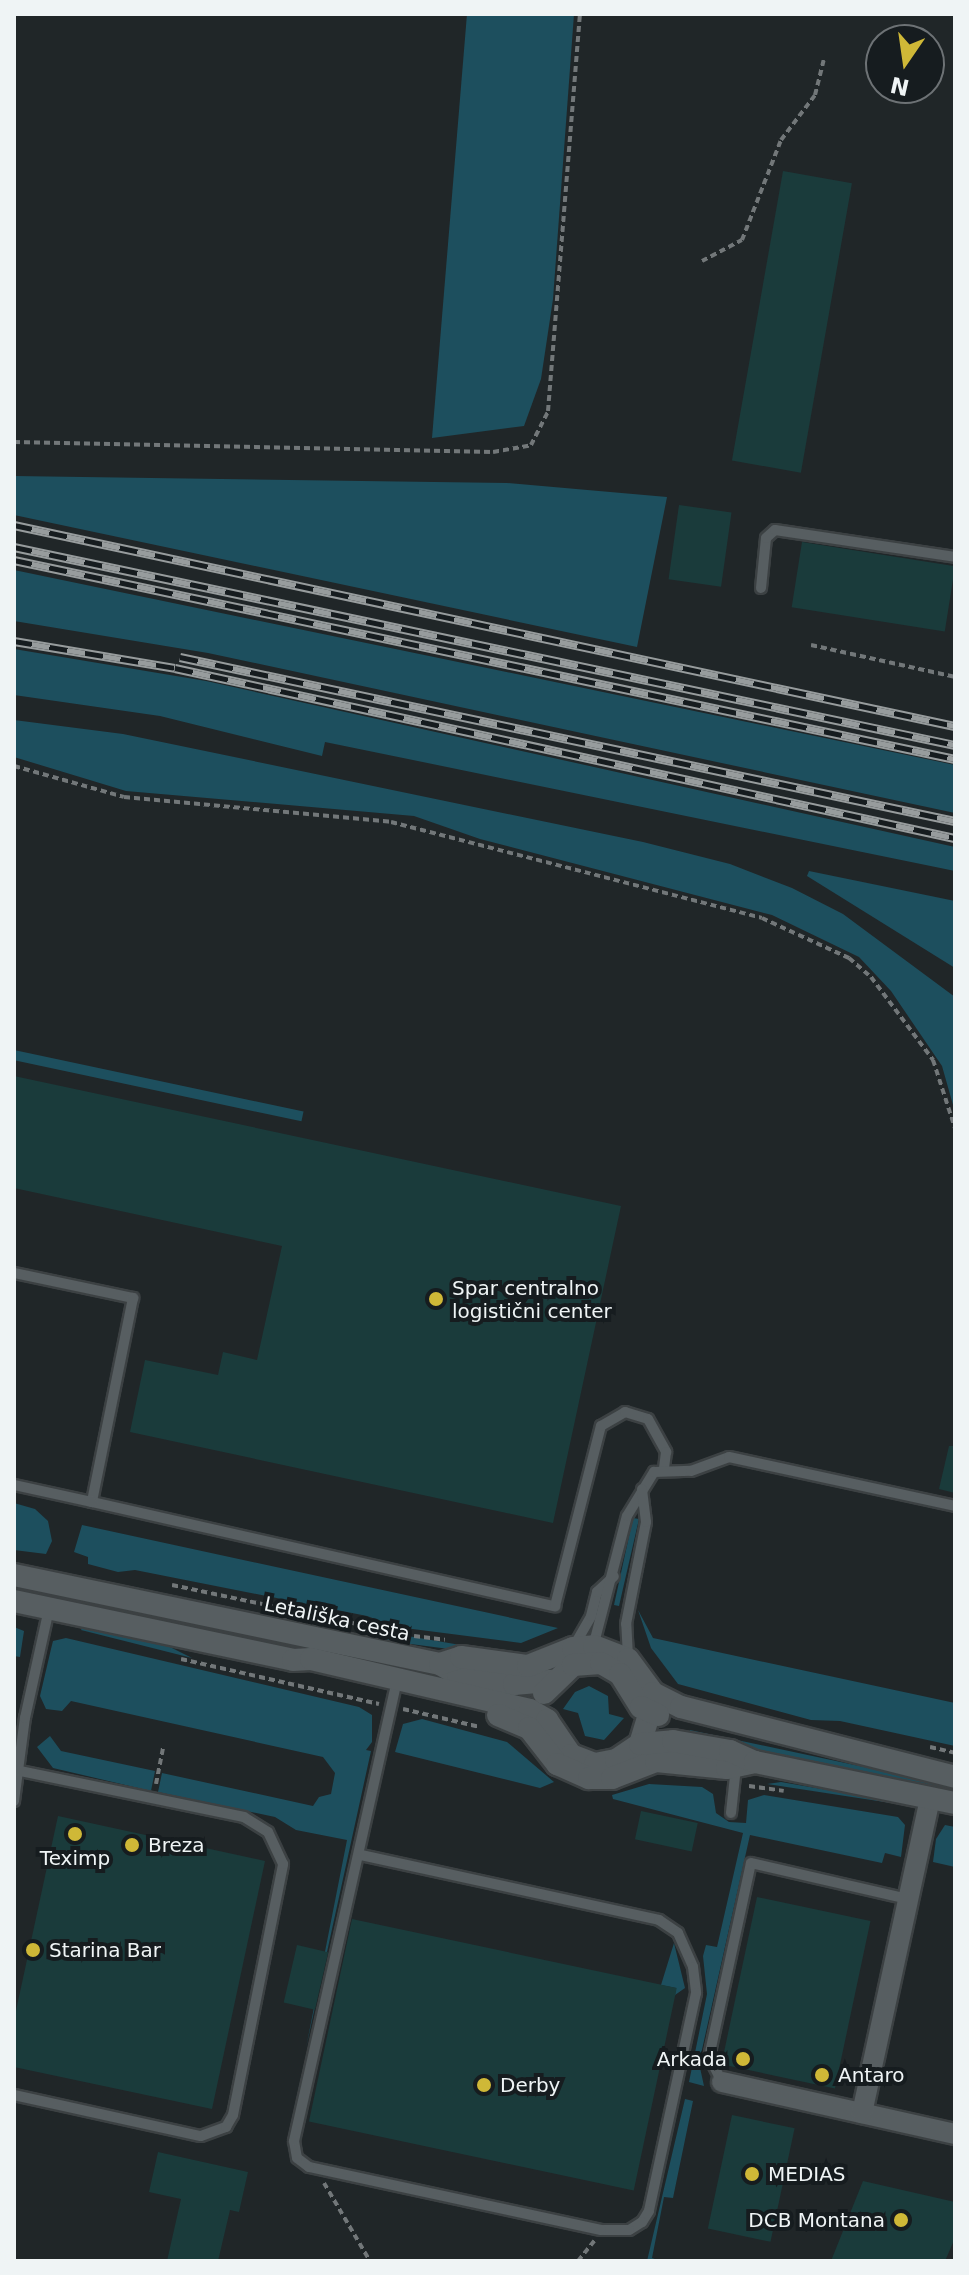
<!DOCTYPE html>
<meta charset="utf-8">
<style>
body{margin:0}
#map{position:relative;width:969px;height:2275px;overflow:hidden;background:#202628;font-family:"DejaVu Sans",sans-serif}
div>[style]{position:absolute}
.green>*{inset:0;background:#1d4f5e;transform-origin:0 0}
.building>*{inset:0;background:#1a3b3b;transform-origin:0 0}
.path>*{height:4px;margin-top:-2px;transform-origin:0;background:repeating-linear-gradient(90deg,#727779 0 6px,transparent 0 10px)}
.roads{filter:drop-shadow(2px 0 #3c4143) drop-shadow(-2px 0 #3c4143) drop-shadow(0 2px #3c4143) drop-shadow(0 -2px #3c4143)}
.service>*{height:10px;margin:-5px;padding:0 5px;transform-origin:5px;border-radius:5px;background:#575e61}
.minor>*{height:20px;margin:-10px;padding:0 10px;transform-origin:10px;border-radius:10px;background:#575e61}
.secondary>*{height:22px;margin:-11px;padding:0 11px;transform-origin:11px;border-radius:11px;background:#575e61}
.rail>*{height:9px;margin-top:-4.5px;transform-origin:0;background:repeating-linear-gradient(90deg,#161c1f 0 18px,#979c9d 0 36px);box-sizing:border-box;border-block:2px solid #979c9d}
.dots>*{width:22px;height:22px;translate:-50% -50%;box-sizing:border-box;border:4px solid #161c1f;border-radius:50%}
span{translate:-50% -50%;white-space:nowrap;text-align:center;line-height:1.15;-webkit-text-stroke:8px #161c1f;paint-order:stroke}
.poi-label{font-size:20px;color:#eff4f5}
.left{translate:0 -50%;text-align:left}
.right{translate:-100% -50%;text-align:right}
.street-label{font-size:20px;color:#eff4f5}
.frame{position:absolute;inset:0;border:16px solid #eff4f5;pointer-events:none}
.north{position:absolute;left:865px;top:24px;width:80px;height:80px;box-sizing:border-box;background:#161c1f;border:2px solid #6d7275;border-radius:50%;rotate:193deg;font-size:22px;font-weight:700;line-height:32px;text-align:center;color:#eff4f5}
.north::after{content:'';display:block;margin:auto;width:28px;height:36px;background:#cfb837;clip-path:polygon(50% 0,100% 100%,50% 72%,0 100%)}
</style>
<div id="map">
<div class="green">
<div style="clip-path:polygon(467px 14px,574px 14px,553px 299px,541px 379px,524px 426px,432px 438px)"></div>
<div style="clip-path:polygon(14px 476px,507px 483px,667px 497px,637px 647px,14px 515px)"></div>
<div style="clip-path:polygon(14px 570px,955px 765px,955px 813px,208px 653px,14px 621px)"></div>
<div style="clip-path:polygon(14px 649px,206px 681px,955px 847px,955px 871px,325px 742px,322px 756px,160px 716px,14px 695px)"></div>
<div style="clip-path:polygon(14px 720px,123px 734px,643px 842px,730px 864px,792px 888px,843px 914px,955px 997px,955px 1112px,942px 1066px,891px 991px,859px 957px,772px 915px,480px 839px,414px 816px,126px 791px,14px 757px)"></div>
<div style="clip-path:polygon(809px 871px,955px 901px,955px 968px,807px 876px)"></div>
<div style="left:14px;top:1050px;width:296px;height:10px;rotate:12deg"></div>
<div style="clip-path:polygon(14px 1503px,35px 1509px,48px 1521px,52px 1541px,46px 1554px,14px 1550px)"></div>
<div style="clip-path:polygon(633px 1518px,639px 1519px,619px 1606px,614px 1605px)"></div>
<div style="clip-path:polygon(82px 1525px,558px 1628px,521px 1643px,397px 1627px,367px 1616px,135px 1570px,118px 1572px,88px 1564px,88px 1557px,74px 1552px)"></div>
<div style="left:14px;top:1585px;width:495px;height:6px;rotate:12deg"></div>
<div style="clip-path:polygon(638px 1610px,653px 1638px,955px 1703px,955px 1746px,840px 1721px,811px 1720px,678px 1684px,651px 1648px)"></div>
<div style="clip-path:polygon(14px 1627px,24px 1631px,20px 1657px,14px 1656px)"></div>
<div style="clip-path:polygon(82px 1628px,164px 1644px,192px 1658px,81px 1630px)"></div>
<div style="clip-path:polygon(378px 1631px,502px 1652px,502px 1656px,388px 1641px,375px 1634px)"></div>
<div style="clip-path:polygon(66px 1638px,359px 1707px,372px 1715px,372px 1742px,366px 1750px,371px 1751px,306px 2048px,347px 1840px,296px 1830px,275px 1817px,158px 1792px,162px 1773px,313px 1806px,319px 1797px,331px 1794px,335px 1773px,323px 1757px,71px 1701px,62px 1711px,46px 1709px,40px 1696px,51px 1649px,53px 1641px)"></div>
<div style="clip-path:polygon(589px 1686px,608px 1696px,609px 1714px,624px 1718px,604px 1740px,585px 1736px,578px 1713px,563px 1709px,575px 1692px)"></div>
<div style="clip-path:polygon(422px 1719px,507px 1742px,554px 1782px,540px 1788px,395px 1752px,403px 1724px)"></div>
<div style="left:690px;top:1730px;width:271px;height:6px;rotate:12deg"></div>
<div style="clip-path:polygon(50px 1736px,61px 1751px,155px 1771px,151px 1791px,53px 1768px,37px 1747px)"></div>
<div style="clip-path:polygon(781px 1782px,886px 1800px,891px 1803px,767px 1784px)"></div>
<div style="clip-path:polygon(649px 1784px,702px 1787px,713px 1794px,716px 1813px,729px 1822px,746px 1823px,748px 1800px,764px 1795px,898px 1817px,905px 1825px,901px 1857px,885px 1853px,882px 1863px,750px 1835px,699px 2063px,704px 2086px,689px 2082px,707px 1994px,703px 1956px,706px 1945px,717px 1947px,743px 1833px,613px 1799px,612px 1795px)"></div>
<div style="clip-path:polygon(945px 1825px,955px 1827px,955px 1867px,933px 1862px,936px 1839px)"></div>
<div style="clip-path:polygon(674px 1943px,685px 1988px,675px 1995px,676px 1988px,661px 1985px)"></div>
<div style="clip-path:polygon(685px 2099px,693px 2101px,673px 2198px,664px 2197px,652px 2258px,660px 2261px,647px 2261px)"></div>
</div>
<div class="building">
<div style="left:783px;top:171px;width:70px;height:294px;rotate:10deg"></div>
<div style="left:679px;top:505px;width:53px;height:75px;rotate:8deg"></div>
<div style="left:802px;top:542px;width:155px;height:66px;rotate:9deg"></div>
<div style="clip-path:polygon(14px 1076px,621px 1206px,553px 1523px,130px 1432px,145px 1360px,218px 1375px,223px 1352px,257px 1360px,282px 1246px,14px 1188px)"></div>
<div style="clip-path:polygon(949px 1446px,955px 1446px,955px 1493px,939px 1489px)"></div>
<div style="left:641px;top:1811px;width:58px;height:29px;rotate:12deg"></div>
<div style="clip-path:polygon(58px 1816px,265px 1861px,212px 2109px,14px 2067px,14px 2020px)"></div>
<div style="left:757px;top:1897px;width:116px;height:171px;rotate:12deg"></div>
<div style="left:352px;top:1919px;width:332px;height:207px;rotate:12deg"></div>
<div style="left:297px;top:1945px;width:32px;height:59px;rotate:13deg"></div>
<div style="left:732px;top:2115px;width:64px;height:116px;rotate:12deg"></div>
<div style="clip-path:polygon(158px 2152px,248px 2172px,239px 2212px,230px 2210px,218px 2261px,167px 2261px,181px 2199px,149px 2192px)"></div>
<div style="clip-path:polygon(863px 2181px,955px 2202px,955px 2238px,945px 2261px,831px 2261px)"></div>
</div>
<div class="path">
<div style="left:702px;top:261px;width:45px;rotate:-27.7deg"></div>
<div style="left:742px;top:240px;width:107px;rotate:-68.7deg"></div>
<div style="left:781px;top:140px;width:56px;rotate:-52.9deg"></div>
<div style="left:815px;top:95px;width:36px;rotate:-76deg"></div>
<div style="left:14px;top:442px;width:479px;rotate:1.2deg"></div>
<div style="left:493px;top:452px;width:39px;rotate:-10deg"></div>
<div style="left:531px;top:445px;width:38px;rotate:-63deg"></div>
<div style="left:548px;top:411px;width:398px;rotate:-85.4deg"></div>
<div style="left:811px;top:645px;width:148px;rotate:12.5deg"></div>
<div style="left:14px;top:766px;width:114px;rotate:15.7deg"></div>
<div style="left:124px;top:797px;width:268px;rotate:5.3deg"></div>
<div style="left:391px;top:822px;width:383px;rotate:14.5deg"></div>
<div style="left:762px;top:918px;width:96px;rotate:24.7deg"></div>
<div style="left:849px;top:958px;width:29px;rotate:41deg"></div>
<div style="left:871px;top:977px;width:104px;rotate:53.2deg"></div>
<div style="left:933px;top:1060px;width:71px;rotate:72.1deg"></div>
<div style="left:172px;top:1585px;width:223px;rotate:11.9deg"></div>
<div style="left:414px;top:1636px;width:31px;rotate:7deg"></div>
<div style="left:181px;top:1659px;width:203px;rotate:12.8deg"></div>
<div style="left:403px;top:1709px;width:79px;rotate:13.2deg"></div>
<div style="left:930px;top:1747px;width:26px;rotate:13deg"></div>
<div style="left:156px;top:1784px;width:38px;rotate:-79deg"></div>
<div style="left:749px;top:1786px;width:35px;rotate:8deg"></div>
<div style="left:324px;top:2183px;width:91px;rotate:59.5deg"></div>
<div style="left:578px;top:2261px;width:26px;rotate:-51deg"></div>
</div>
<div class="roads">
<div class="service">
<div style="left:761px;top:588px;width:50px;rotate:-84.3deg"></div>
<div style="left:766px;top:538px;width:12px;rotate:-42deg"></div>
<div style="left:775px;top:530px;width:182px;rotate:8.5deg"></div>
<div style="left:14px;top:1273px;width:122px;rotate:11.9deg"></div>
<div style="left:133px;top:1298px;width:208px;rotate:101.4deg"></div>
<div style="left:92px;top:1502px;width:475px;rotate:12.7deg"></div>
<div style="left:555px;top:1606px;width:186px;rotate:-75.7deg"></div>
<div style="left:601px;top:1426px;width:28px;rotate:-30deg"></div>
<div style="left:625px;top:1412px;width:24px;rotate:17deg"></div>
<div style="left:648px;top:1419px;width:38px;rotate:61deg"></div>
<div style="left:666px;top:1452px;width:17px;rotate:97deg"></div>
<div style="left:14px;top:1485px;width:80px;rotate:12.3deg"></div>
<div style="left:574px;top:1646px;width:34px;rotate:-60deg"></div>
<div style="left:591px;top:1616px;width:25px;rotate:-76deg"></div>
<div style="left:597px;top:1592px;width:23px;rotate:-43deg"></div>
<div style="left:593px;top:1647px;width:135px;rotate:-75.5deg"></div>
<div style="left:627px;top:1516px;width:52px;rotate:-58.5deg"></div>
<div style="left:654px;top:1472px;width:37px;rotate:-2deg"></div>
<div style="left:691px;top:1471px;width:40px;rotate:-20.2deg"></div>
<div style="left:729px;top:1457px;width:231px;rotate:12.2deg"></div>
<div style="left:628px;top:1657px;width:33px;rotate:-93deg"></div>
<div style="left:626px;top:1624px;width:104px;rotate:-78.9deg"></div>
<div style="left:646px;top:1522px;width:33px;rotate:-97deg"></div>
<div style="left:14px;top:1801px;width:84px;rotate:-82.5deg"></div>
<div style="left:25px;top:1718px;width:112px;rotate:-77.6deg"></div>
<div style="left:731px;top:1813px;width:46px;rotate:-83.8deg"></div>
<div style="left:361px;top:1855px;width:305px;rotate:12.3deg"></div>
<div style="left:659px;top:1920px;width:23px;rotate:34deg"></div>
<div style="left:678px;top:1933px;width:37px;rotate:66deg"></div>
<div style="left:693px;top:1967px;width:26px;rotate:83deg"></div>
<div style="left:696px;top:1993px;width:223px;rotate:102.2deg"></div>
<div style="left:649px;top:2211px;width:13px;rotate:122deg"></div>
<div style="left:642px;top:2222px;width:15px;rotate:148deg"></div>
<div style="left:629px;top:2230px;width:28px;rotate:180deg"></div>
<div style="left:601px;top:2230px;width:299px;rotate:-167.8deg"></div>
<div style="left:309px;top:2167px;width:15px;rotate:-143deg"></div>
<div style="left:297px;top:2158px;width:17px;rotate:-100deg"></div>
<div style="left:294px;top:2141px;width:463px;rotate:-77.4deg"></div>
<div style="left:722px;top:2082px;width:28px;rotate:-117deg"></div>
<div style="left:709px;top:2057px;width:198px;rotate:-77.8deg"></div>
<div style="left:751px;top:1863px;width:161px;rotate:12.9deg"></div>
<div style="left:14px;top:2095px;width:191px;rotate:12.4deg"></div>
<div style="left:201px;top:2136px;width:27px;rotate:-20deg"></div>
<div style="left:226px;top:2127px;width:14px;rotate:-60deg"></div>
<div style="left:233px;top:2115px;width:256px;rotate:-78.7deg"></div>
<div style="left:283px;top:1864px;width:35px;rotate:-115deg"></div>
<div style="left:268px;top:1832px;width:28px;rotate:-148deg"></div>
<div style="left:244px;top:1817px;width:229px;rotate:-168.4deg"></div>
</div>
<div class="minor">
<div style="left:722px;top:2082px;width:239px;rotate:12.6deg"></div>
<div style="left:862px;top:2113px;width:322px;rotate:-77.8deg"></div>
</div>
<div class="secondary">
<div style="left:14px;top:1575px;width:435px;rotate:11.8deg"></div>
<div style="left:440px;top:1664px;width:21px;rotate:31deg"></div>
<div style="left:458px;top:1675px;width:57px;rotate:9.1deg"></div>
<div style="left:514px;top:1684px;width:38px;rotate:-5deg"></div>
<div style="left:14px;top:1601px;width:285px;rotate:11.9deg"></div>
<div style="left:293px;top:1660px;width:18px;rotate:-3deg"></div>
<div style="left:311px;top:1659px;width:225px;rotate:13.1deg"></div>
<div style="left:530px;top:1710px;width:20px;rotate:30deg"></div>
<div style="left:547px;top:1720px;width:42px;rotate:55.6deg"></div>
<div style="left:571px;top:1755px;width:26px;rotate:21deg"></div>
<div style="left:595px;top:1764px;width:21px;rotate:-11deg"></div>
<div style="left:616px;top:1760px;width:29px;rotate:-34deg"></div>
<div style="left:640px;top:1744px;width:34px;rotate:-73deg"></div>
<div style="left:650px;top:1712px;width:24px;rotate:-92deg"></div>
<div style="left:440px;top:1664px;width:22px;rotate:-18deg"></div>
<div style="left:461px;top:1657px;width:68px;rotate:7.7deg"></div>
<div style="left:528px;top:1666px;width:48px;rotate:-21.8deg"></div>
<div style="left:573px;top:1648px;width:21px;rotate:-5deg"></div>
<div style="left:594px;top:1646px;width:36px;rotate:21deg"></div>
<div style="left:628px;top:1659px;width:42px;rotate:53.7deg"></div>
<div style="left:653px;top:1693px;width:31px;rotate:27deg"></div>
<div style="left:681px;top:1707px;width:283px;rotate:14.3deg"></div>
<div style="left:544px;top:1693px;width:40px;rotate:-44deg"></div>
<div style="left:573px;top:1665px;width:28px;rotate:-4deg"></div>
<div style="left:601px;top:1663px;width:22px;rotate:30deg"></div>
<div style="left:620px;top:1674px;width:39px;rotate:58deg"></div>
<div style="left:641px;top:1707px;width:19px;rotate:25deg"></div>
<div style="left:498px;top:1715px;width:34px;rotate:23deg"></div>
<div style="left:529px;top:1728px;width:46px;rotate:52.1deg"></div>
<div style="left:557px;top:1764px;width:35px;rotate:24deg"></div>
<div style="left:589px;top:1778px;width:23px"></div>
<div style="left:612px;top:1778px;width:47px;rotate:-21.1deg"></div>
<div style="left:656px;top:1761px;width:71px;rotate:5.6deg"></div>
<div style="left:727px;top:1768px;width:29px;rotate:-12deg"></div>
<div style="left:640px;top:1744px;width:33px;rotate:-5deg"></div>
<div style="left:673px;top:1741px;width:58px;rotate:10deg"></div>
<div style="left:730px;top:1751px;width:27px;rotate:24deg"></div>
<div style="left:755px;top:1762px;width:204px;rotate:11.6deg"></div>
</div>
</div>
<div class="rail">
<div style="left:14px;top:525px;width:962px;rotate:12.06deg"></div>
<div style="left:14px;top:547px;width:962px;rotate:11.88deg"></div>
<div style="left:14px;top:560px;width:962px;rotate:11.94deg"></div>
<div style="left:14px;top:641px;width:163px;rotate:9.5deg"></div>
<div style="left:175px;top:668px;width:798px;rotate:12.3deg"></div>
<div style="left:180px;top:657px;width:792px;rotate:11.95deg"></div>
</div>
<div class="dots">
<div style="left:436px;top:1299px;background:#cfb837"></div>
<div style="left:75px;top:1834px;background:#cfb837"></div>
<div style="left:132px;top:1845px;background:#cfb837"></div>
<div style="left:33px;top:1950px;background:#cfb837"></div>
<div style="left:743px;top:2059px;background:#cfb837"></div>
<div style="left:822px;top:2075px;background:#cfb837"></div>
<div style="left:484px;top:2085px;background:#cfb837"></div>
<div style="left:752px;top:2174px;background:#cfb837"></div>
<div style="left:901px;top:2220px;background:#cfb837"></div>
</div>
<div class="poi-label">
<span class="left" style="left:452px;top:1300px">Spar centralno<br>logistični center</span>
<span class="left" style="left:148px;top:1845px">Breza</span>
<span style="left:75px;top:1858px">Teximp</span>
<span class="left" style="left:49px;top:1950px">Starina Bar</span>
<span class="right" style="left:727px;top:2059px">Arkada</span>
<span class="left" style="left:838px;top:2075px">Antaro</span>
<span class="left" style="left:500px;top:2085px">Derby</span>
<span class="left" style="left:768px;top:2174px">MEDIAS</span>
<span class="right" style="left:885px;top:2220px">DCB Montana</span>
</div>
<div class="street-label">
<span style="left:337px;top:1619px;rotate:12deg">Letališka cesta</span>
</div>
<div class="frame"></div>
<div class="north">N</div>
</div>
